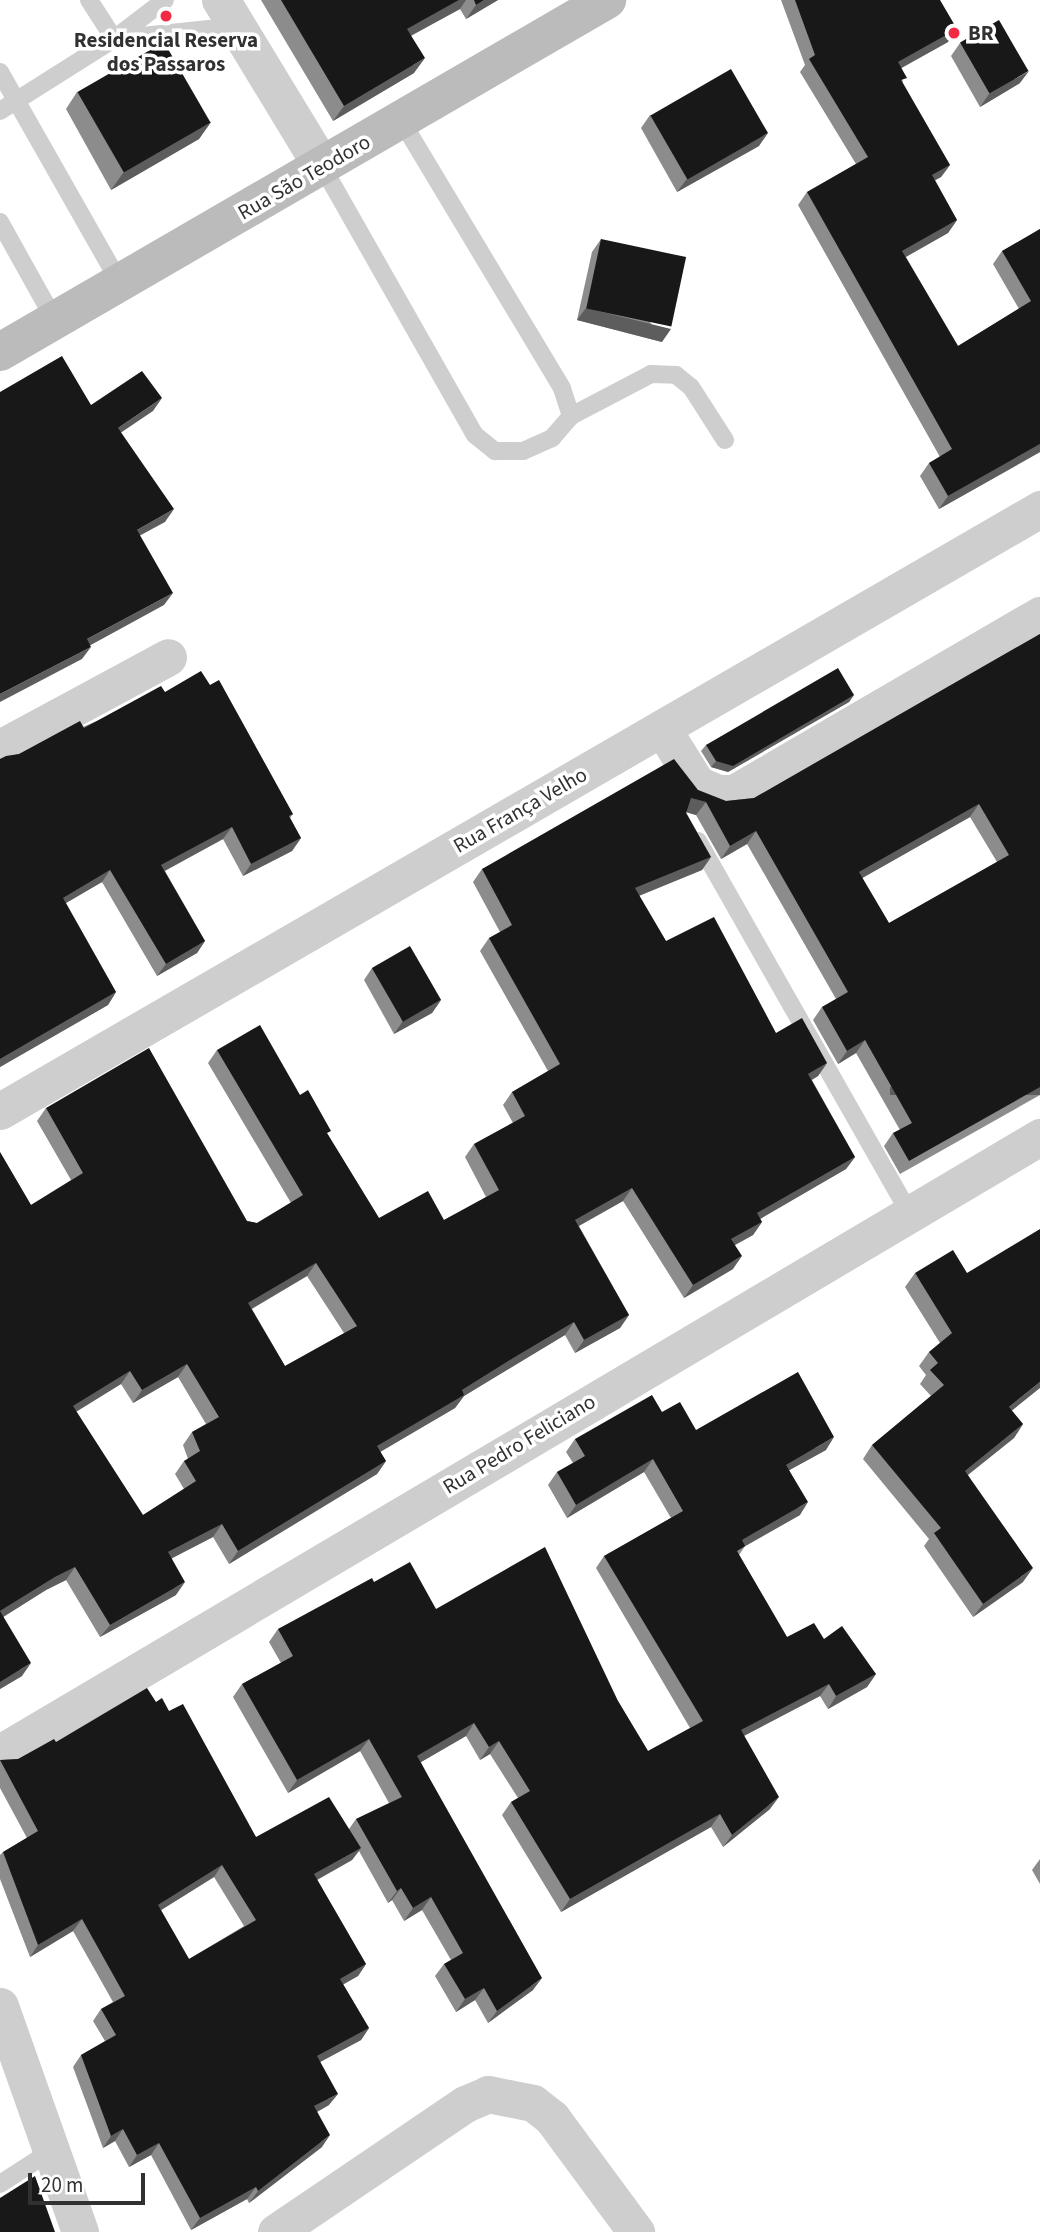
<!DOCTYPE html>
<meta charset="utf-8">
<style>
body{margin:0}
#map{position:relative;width:1040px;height:2232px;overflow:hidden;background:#fff;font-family:"Source Sans 3",sans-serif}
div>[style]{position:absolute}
.service>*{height:18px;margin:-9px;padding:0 9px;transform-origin:9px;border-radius:9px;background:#cecece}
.minor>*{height:37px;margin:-18.5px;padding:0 18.5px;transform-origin:18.5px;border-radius:18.5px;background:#cecece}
.tertiary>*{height:38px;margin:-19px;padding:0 19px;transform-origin:19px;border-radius:19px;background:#cecece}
.secondary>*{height:38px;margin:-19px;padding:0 19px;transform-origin:19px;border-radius:19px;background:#bbb}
.wall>*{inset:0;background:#8c8c8c}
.shaded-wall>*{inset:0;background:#5d5d5d;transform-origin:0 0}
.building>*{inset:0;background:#181818;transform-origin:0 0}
.dots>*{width:19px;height:19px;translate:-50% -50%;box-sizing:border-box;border:4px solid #fff;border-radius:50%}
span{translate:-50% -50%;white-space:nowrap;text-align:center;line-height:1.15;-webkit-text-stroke:7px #fff;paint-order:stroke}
.poi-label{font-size:21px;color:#313131;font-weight:700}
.left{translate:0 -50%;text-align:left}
.street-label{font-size:21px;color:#313131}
.scale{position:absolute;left:28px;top:2173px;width:117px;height:32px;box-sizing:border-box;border:4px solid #313131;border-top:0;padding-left:9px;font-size:21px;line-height:24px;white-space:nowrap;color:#313131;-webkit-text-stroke:5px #fff;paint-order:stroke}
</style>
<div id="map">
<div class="service">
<div style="left:89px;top:0;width:46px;rotate:57.3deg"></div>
<div style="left:114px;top:39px;width:64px;rotate:-37.4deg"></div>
<div style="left:0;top:72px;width:243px;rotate:60.4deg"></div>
<div style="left:0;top:111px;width:135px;rotate:-32.3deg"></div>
<div style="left:114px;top:39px;width:124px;rotate:-6deg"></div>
<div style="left:322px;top:166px;width:309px;rotate:60.4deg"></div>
<div style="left:475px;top:435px;width:26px;rotate:39deg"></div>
<div style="left:495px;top:451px;width:28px"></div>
<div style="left:523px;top:451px;width:32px;rotate:-24deg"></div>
<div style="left:552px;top:438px;width:29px;rotate:-49deg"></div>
<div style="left:571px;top:416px;width:29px;rotate:-108deg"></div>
<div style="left:562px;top:388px;width:313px;rotate:-121deg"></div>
<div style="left:0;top:222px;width:113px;rotate:60.9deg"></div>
<div style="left:571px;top:416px;width:90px;rotate:-27.7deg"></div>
<div style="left:651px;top:374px;width:25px;rotate:2deg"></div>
<div style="left:676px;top:375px;width:19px;rotate:39deg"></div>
<div style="left:691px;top:387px;width:63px;rotate:57.3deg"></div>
<div style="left:698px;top:841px;width:428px;rotate:60.4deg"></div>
<div style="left:0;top:2184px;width:61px;rotate:-32.9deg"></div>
</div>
<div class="minor">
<div style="left:662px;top:728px;width:66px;rotate:58deg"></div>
<div style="left:697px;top:784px;width:23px;rotate:23deg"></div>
<div style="left:718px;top:793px;width:16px"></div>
<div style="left:734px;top:793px;width:354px;rotate:-30.2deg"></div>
<div style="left:0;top:748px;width:191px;rotate:-28.4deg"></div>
<div style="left:0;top:1111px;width:1202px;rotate:-30.06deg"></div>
<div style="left:0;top:1753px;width:1209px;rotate:-30.64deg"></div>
<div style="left:0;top:2006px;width:240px;rotate:70.5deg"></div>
<div style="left:276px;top:2232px;width:228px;rotate:-34.1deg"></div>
<div style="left:465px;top:2104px;width:25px;rotate:-23deg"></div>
<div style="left:488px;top:2094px;width:46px;rotate:11.3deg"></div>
<div style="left:533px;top:2103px;width:24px;rotate:38deg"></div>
<div style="left:552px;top:2118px;width:142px;rotate:53.6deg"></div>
</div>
<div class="tertiary">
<div style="left:221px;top:0;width:194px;rotate:58.7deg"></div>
</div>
<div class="secondary">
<div style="left:0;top:352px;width:702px;rotate:-30.11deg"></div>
</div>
<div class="wall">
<div style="clip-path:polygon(261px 0,498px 0,466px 19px,460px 9px,411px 36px,414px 73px,333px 121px)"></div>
<div style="clip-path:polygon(781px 0,940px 0,948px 42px,901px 68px,903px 83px,950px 165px,941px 177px,935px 180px,957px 220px,948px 233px,906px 257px,958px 346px,1019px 309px,993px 264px,1002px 251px,1040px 229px,1040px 452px,939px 509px,920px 476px,929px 463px,940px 457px,798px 205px,807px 192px,856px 164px,800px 72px,805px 65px)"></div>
<div style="clip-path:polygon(960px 43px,1020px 83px,980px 107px,951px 56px)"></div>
<div style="clip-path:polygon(77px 92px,211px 122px,199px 139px,111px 190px,66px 109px)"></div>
<div style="clip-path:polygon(650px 115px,759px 146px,677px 192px,641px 128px)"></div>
<div style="clip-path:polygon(601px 239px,662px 342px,577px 320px,592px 252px)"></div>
<div style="clip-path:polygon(evenodd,1040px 634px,1040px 1095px,900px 1174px,884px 1146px,893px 1133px,900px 1130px,856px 1053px,838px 1064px,813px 1020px,822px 1007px,836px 999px,747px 844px,721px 859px,696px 815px,686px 812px,711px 857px,702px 870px,639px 896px,666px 941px,776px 1033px,827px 1063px,818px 1076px,812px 1080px,855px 1157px,846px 1169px,760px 1219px,762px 1222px,753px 1235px,735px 1245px,733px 1269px,684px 1298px,623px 1201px,579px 1226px,629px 1315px,620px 1328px,575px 1353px,565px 1335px,506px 1370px,464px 1396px,455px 1408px,380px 1452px,386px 1461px,377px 1474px,229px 1564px,213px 1537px,172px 1558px,176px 1595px,100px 1637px,66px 1580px,46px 1590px,3px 1617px,22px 1676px,0 1689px,0 1152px,31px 1205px,71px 1180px,37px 1121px,46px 1108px,247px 1221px,257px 1223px,291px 1203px,208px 1063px,217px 1050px,300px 1095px,328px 1135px,379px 1218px,444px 1220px,486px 1197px,465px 1157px,474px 1144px,513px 1123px,503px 1105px,512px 1092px,548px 1071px,480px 951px,489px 938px,500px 932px,473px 882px,482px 869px,698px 790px,726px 801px,754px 798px,1040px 634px,970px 817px,997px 862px,889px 923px,862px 878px,970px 817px,1040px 634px,307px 1276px,344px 1333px,285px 1366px,252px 1309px,307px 1276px,1040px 634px,178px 1377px,206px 1424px,192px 1432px,183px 1445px,188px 1459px,184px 1461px,175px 1474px,184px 1489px,143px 1515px,76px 1412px,121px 1384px,133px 1403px,178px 1377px)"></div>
<div style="clip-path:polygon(165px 692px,293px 814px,290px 818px,301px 838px,292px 851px,243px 876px,223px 839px,165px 871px,205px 941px,197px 953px,157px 976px,102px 882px,66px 903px,116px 992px,108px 1005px,0 1067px,0 759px,19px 754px)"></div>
<div style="clip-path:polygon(854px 695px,849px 702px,728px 772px,711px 767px,701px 751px,706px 745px)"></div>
<div style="clip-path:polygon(372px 968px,441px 1000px,432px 1013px,394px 1034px,364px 980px)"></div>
<div style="clip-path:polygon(915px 1273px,1012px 1411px,1023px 1424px,1014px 1438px,968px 1475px,1023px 1582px,973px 1617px,924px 1546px,929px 1539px,863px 1459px,872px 1445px,931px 1396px,920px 1384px,926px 1375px,919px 1366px,929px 1352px,940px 1343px,905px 1287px)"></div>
<div style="clip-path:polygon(evenodd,662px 1412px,696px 1430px,826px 1450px,789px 1470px,800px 1515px,745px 1546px,739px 1555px,787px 1637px,824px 1639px,876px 1674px,867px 1687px,828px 1709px,820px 1696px,744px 1736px,770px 1809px,723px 1847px,711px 1827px,561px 1912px,502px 1815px,511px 1802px,518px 1798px,490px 1754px,480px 1760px,466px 1736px,421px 1762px,533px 1990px,488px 2023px,475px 2000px,456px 2012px,435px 1976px,444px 1964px,451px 1960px,422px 1910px,404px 1921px,392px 1900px,388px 1903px,359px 1851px,352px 1860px,317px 1880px,366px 1964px,358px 1976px,343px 1984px,369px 2028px,361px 2040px,320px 2062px,329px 2105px,317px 2112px,322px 2147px,249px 2203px,247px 2199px,191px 2230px,151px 2155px,129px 2167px,115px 2141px,103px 2148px,73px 2067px,81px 2055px,105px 2041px,93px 2021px,101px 2009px,113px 2002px,73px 1931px,30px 1957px,0 1879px,0 1855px,3px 1852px,27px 1838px,0 1788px,0 1760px,18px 1759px,56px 1742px,156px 1702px,169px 1711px,256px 1837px,349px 1829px,356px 1819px,389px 1803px,360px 1751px,288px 1793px,233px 1697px,242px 1684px,281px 1663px,269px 1642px,278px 1629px,374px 1582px,436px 1609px,618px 1701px,648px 1751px,690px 1728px,596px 1568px,604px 1556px,671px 1518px,644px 1472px,567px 1518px,548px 1485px,557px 1472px,573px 1463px,566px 1452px,575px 1439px,662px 1412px,214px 1877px,244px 1926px,189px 1959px,161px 1910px,214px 1877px)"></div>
<div style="clip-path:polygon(1040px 1859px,1040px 1884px,1032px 1870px)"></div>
</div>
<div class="shaded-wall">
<div style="clip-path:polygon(459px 0,466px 0,460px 9px,397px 43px,407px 29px)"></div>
<div style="clip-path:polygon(484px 0,498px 0,466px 19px,476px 5px)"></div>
<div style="clip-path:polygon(957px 29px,948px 42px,889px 75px,898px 62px)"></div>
<div style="clip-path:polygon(425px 58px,414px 73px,333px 121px,344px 106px)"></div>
<div style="clip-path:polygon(1029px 71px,1020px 83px,980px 107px,989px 94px)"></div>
<div style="clip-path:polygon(211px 122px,199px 139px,111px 190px,123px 173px)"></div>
<div style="clip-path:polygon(768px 133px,759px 146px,677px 192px,686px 180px)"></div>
<div style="clip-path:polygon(950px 165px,941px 177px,923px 187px,932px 175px)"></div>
<div style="clip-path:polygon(957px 220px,948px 233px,893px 264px,902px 251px)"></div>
<div style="clip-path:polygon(586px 308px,671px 329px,662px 342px,577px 320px)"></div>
<div style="clip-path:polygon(162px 398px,153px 411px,110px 440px,118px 428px)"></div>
<div style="clip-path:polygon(1040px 444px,1040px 452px,939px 509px,948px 496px)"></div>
<div style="clip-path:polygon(174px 509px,165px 522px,128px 542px,137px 530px)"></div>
<div style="clip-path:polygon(173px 593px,164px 605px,78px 652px,87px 639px)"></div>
<div style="clip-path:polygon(91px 647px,82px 659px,0 702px,0 694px)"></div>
<div style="clip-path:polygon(854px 695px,849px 702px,728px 772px,711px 767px,716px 761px)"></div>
<div style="clip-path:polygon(691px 798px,706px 802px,696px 815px,682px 811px)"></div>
<div style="clip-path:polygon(979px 804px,970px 817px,850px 885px,859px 872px)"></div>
<div style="clip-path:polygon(232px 827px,223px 839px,153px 877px,161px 865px)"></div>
<div style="clip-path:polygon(756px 831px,747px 844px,721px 859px,730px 846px)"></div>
<div style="clip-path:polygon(301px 838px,292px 851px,243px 876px,251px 864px)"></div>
<div style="clip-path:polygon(711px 857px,702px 870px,626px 901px,635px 888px)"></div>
<div style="clip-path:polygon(110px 870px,102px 882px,54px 910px,63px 898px)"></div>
<div style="clip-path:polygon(205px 941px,197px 953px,157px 976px,166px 964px)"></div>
<div style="clip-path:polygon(116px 992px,108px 1005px,0 1067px,0 1059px)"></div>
<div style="clip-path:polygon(441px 1000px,432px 1013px,394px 1034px,403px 1021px)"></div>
<div style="clip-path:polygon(865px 1040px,856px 1053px,838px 1064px,847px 1051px)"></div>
<div style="clip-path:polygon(827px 1063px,818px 1076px,799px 1087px,808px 1074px)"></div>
<div style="left:1040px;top:1087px;width:8px;height:150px;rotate:90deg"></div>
<div style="clip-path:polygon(855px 1157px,846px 1169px,748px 1226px,757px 1213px)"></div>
<div style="clip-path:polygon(632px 1188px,623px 1201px,566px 1233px,575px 1220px)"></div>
<div style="clip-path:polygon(762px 1222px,753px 1235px,722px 1252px,731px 1239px)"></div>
<div style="clip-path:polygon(742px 1256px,733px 1269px,684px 1298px,693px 1285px)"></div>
<div style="clip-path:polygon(316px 1263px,307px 1276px,239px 1316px,248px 1303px)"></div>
<div style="clip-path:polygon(629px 1315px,620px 1328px,575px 1353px,584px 1340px)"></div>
<div style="clip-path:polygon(574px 1322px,565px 1335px,464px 1396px,455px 1408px,368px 1459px,377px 1446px,462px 1390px,515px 1357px)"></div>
<div style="clip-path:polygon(187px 1364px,178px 1377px,133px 1403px,142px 1390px)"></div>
<div style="clip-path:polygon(130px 1371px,121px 1384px,64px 1419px,73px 1406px)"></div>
<div style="clip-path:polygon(1040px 1382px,1040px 1388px,999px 1421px,1009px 1407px)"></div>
<div style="clip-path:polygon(1023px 1424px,1014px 1438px,955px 1485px,965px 1471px)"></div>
<div style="clip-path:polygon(834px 1437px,826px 1450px,777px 1477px,786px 1465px)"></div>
<div style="clip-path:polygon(653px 1459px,644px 1472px,567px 1518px,576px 1505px)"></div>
<div style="clip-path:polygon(386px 1461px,377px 1474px,229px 1564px,238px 1551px)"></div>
<div style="clip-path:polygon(808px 1502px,800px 1515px,733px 1553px,742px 1540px)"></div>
<div style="clip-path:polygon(222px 1524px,213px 1537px,159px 1565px,168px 1552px)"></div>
<div style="clip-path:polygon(75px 1567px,66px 1580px,46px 1590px,0 1619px,0 1611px,55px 1577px)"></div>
<div style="clip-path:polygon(1033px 1568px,1023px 1582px,973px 1617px,983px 1604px)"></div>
<div style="clip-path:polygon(185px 1582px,176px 1595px,100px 1637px,110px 1625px)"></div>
<div style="clip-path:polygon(31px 1663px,22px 1676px,0 1689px,0 1682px)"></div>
<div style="clip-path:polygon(876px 1674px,867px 1687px,828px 1709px,836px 1696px)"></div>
<div style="clip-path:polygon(829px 1684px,820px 1696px,732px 1742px,741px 1730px)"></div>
<div style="clip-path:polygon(474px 1723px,466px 1736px,409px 1769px,417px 1756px)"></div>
<div style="clip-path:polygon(369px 1739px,360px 1751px,288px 1793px,297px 1780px)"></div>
<div style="clip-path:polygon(499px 1741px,490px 1754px,480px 1760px,489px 1747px)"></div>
<div style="clip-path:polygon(779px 1797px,770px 1809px,723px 1847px,732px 1835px)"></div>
<div style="clip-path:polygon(720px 1814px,711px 1827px,561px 1912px,570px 1899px)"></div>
<div style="clip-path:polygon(361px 1848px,352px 1860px,306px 1886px,314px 1874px)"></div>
<div style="clip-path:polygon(222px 1865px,214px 1877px,150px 1917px,158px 1905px)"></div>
<div style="clip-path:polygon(401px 1888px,392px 1900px,388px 1903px,397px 1891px)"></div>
<div style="clip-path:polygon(431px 1897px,422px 1910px,404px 1921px,413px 1908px)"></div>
<div style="clip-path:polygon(82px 1919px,73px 1931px,30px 1957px,38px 1945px)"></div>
<div style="clip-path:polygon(366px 1964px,358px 1976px,332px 1991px,340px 1979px)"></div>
<div style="clip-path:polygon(542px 1978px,533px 1990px,488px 2023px,497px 2011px)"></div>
<div style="clip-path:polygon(484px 1988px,475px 2000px,456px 2012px,465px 1999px)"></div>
<div style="clip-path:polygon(369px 2028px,361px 2040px,309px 2068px,317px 2056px)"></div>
<div style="clip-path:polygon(338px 2094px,329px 2105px,306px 2118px,314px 2106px)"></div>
<div style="clip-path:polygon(123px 2129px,115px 2141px,103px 2148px,111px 2136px)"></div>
<div style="clip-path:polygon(330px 2135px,322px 2147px,249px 2203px,258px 2191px)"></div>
<div style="clip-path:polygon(159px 2143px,151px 2155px,129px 2167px,137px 2155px)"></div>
<div style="clip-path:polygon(256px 2187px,247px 2199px,191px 2230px,200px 2218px)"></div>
</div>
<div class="building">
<div style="clip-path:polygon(281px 0,459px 0,407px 29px,425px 58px,344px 106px)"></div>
<div style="clip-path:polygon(474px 0,484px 0,476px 5px)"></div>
<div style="clip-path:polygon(795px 0,940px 0,957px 29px,898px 62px,907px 78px,901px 80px,950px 165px,932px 175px,957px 220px,902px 251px,958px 346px,1031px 301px,1002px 251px,1040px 229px,1040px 444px,948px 496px,929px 463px,952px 449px,807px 192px,868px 157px,809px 59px,815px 55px)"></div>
<div style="left:999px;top:20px;width:59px;height:45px;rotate:60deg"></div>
<div style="left:164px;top:42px;width:93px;height:100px;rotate:60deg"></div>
<div style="left:731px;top:69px;width:74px;height:93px;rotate:60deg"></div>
<div style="left:601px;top:239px;width:87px;height:71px;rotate:12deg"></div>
<div style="clip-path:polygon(62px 356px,91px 405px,142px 371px,162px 398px,118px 428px,174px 509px,137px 530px,173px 593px,87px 639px,91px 647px,0 694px,0 392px)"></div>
<div style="clip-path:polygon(evenodd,1040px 634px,1040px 1087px,909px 1161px,893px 1133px,912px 1123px,865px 1040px,847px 1051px,822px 1007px,848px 992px,756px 831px,730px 846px,706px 802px,691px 798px,686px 813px,711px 857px,635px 888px,666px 941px,714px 917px,776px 1033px,802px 1018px,827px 1063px,808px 1074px,855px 1157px,757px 1213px,762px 1222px,731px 1239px,742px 1256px,693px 1285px,632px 1188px,575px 1220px,629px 1315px,584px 1340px,574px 1322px,515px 1357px,462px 1390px,464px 1395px,377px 1446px,386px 1461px,238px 1551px,222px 1524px,168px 1552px,185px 1582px,110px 1625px,75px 1567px,55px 1577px,0 1611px,31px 1663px,0 1682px,0 1152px,31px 1205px,83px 1173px,46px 1108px,149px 1048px,247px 1221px,257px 1223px,303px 1195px,217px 1050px,260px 1025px,300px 1095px,308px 1090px,331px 1131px,327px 1133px,379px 1218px,428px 1191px,444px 1220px,499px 1190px,474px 1144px,525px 1116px,512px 1092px,560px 1064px,489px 938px,512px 925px,482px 869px,674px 759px,698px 790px,726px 801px,754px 798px,1040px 634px,979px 804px,1009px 855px,889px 923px,859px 872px,979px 804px,1040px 634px,316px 1263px,357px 1326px,285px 1366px,248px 1303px,316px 1263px,1040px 634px,187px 1364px,219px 1417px,192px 1432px,200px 1451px,184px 1461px,196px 1481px,143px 1515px,73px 1406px,130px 1371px,142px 1390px,187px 1364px)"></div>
<div style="clip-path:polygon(838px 668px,854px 695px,733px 766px,716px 761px,706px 745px)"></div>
<div style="clip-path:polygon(201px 671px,210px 685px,219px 680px,293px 814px,289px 816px,301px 838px,251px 864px,232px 827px,161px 865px,205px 941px,166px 964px,110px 870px,63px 898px,116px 992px,0 1059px,0 759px,6px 756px,19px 754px,80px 721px,84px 728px,161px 686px,165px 692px)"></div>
<div style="left:410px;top:946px;width:62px;height:44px;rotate:60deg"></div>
<div style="clip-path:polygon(1040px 1229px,1040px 1382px,1009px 1407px,1023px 1424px,965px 1471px,1033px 1568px,983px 1604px,934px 1533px,941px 1528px,872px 1445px,944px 1385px,930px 1370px,938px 1363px,929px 1352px,952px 1333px,915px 1273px,953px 1250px,967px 1273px)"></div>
<div style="clip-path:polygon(798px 1372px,834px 1437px,786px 1465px,808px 1502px,742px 1540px,745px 1546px,737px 1551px,787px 1637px,814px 1623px,824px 1639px,842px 1626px,876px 1674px,836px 1696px,829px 1684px,741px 1730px,779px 1797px,732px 1835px,720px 1814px,570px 1899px,511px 1802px,530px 1791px,499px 1741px,489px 1747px,474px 1723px,417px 1756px,542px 1978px,497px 2011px,484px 1988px,465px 1999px,444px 1964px,463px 1953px,431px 1897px,413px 1908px,401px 1888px,397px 1891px,356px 1819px,402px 1797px,369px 1739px,297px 1780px,242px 1684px,293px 1656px,278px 1629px,372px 1578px,374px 1582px,410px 1562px,436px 1609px,545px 1547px,618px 1701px,648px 1751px,703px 1721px,604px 1556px,683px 1511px,653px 1459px,576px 1505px,557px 1472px,585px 1456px,575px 1439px,652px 1395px,662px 1412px,680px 1402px,696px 1430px)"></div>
<div style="clip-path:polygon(evenodd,147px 1688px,156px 1702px,162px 1698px,169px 1711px,183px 1704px,256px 1837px,329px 1797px,361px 1848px,314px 1874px,366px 1964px,340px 1979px,369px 2028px,317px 2056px,338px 2094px,314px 2106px,330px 2135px,258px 2191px,256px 2187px,200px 2218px,159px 2143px,137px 2155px,123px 2129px,111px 2136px,81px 2055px,116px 2035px,101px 2009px,125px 1996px,82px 1919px,38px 1945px,3px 1852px,38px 1831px,0 1760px,18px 1759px,54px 1739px,56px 1742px,147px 1688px,222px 1865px,256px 1920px,189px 1959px,158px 1905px,222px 1865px)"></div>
<div style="clip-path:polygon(35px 2176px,55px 2232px,0 2232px,0 2198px)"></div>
</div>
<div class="dots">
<div style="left:166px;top:16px;background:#f02b43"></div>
<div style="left:954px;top:33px;background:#f02b43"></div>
</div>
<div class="poi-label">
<span class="left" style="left:968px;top:33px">BR</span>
<span style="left:166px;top:52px">Residencial Reserva<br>dos Passaros</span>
</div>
<div class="street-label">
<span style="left:304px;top:177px;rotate:-30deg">Rua São Teodoro</span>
<span style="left:520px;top:810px;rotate:-30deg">Rua França Velho</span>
<span style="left:519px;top:1444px;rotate:-31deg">Rua Pedro Feliciano</span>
</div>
<div class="scale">20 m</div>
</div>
